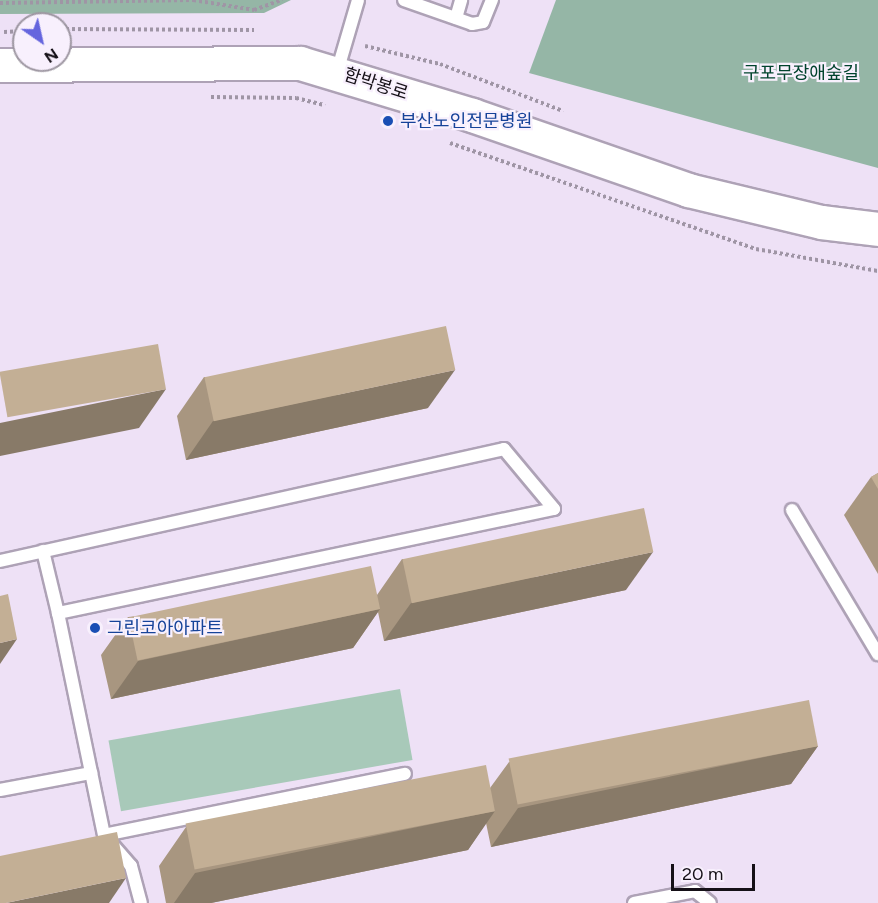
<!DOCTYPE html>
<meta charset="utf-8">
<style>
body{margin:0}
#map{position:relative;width:878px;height:903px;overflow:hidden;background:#eee1f6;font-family:Figtree,"Noto Sans KR",sans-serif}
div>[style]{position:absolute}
.green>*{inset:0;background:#a8c9b9;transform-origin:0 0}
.forest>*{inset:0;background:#95b6a6}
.path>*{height:4px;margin-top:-2px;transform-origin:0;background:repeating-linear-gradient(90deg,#9f95a5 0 3px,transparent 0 6px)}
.roads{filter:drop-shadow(2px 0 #aea2b6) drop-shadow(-2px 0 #aea2b6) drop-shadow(0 2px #aea2b6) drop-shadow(0 -2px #aea2b6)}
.lane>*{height:12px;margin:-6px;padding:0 6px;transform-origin:6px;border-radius:6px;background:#fff}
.secondary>*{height:33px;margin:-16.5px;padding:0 16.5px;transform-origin:16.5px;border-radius:16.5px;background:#fff}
.wall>*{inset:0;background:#a89680}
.shaded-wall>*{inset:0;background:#887a68}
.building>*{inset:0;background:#c3af95;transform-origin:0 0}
.dots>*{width:16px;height:16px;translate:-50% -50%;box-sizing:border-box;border:3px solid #f8f0fd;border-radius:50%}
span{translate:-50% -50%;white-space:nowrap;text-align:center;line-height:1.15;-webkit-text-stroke:4.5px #f8f0fd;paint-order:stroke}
.park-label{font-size:18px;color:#00432d}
.street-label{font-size:18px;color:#151017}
.transit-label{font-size:18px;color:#164399}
.left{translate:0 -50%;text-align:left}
.north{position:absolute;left:12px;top:12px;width:60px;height:60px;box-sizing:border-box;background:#f8f0fd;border:2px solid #9d96a1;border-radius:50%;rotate:146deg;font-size:16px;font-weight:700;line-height:24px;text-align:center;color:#151017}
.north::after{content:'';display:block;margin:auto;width:21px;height:27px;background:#6565de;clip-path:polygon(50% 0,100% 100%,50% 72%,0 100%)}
.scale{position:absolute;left:671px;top:864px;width:84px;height:27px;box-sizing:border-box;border:3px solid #151017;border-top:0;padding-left:8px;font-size:18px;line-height:21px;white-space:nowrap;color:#151017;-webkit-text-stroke:4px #f8f0fd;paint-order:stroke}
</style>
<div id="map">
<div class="green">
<div style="left:400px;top:689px;width:72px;height:296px;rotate:80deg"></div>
</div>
<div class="forest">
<div style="clip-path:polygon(0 0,291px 0,264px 13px,0 14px)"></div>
<div style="clip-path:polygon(556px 0,878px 0,878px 168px,529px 73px)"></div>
</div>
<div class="path">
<div style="left:0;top:3px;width:193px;rotate:-0.9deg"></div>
<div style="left:193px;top:0;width:62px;rotate:9.3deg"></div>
<div style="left:254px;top:10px;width:30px;rotate:-20deg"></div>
<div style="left:60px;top:29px;width:194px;rotate:0.3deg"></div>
<div style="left:4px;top:32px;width:20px;rotate:-3deg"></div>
<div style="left:365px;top:46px;width:77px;rotate:13.5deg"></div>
<div style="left:440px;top:64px;width:132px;rotate:20.9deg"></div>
<div style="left:211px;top:97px;width:85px;rotate:0.7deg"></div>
<div style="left:296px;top:98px;width:30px;rotate:14deg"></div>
<div style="left:450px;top:143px;width:324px;rotate:19.1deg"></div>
<div style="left:756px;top:249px;width:124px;rotate:10.2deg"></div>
</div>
<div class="roads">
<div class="lane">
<div style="left:404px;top:0;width:72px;rotate:19.4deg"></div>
<div style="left:472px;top:24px;width:11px;rotate:-10deg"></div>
<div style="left:483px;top:22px;width:24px;rotate:-68deg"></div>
<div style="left:456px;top:18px;width:19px;rotate:-74deg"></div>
<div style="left:337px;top:72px;width:75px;rotate:-73.7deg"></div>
<div style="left:792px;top:510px;width:168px;rotate:59.2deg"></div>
<div style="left:43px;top:551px;width:64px;rotate:76.4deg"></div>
<div style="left:0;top:561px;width:516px;rotate:-12.53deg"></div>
<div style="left:504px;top:449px;width:78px;rotate:50.2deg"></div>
<div style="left:554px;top:509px;width:507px;rotate:168.16deg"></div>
<div style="left:58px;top:613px;width:227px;rotate:78.3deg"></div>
<div style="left:104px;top:835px;width:41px;rotate:48.9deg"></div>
<div style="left:131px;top:866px;width:38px;rotate:75deg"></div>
<div style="left:0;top:790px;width:93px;rotate:-10.6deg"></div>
<div style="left:104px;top:835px;width:307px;rotate:-11.5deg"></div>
<div style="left:634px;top:903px;width:62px;rotate:-11.1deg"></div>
<div style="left:695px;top:891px;width:19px;rotate:39deg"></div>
</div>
<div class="secondary">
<div style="left:0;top:65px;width:300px;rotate:-0.4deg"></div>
<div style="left:300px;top:63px;width:180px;rotate:16.8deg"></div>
<div style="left:472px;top:115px;width:229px;rotate:19.1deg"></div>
<div style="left:688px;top:190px;width:137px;rotate:13.5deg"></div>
<div style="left:821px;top:222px;width:57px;rotate:7deg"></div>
</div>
</div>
<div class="wall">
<div style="clip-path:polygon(204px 377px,428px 408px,186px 460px,177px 416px)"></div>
<div style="clip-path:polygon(878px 473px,878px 574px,844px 515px,871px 477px)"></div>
<div style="clip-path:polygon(402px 559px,626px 590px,384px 641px,378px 612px,353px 648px,111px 699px,101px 655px,128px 617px,377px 595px)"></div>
<div style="clip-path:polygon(818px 746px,791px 784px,491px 847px,486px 823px,468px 850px,211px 903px,166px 903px,159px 866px,186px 827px,490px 788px,509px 762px)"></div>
</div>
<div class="shaded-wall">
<div style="clip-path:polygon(455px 370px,428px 408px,186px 460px,213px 421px)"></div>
<div style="clip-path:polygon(166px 389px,139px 428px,0 456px,0 423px)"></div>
<div style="clip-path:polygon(653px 552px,626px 590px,384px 641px,411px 603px)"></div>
<div style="clip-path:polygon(380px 609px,353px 648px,111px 699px,138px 661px)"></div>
<div style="clip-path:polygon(17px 639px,0 664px,0 643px)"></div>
<div style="clip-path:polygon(818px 746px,791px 784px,491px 847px,518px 808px)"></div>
<div style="clip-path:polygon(495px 811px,468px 850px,211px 903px,174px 903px,195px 873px)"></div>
<div style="clip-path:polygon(126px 878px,109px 903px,6px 903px)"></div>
</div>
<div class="building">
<div style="left:446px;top:326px;width:45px;height:247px;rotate:78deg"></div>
<div style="left:158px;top:344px;width:46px;height:161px;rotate:80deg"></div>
<div style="clip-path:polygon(878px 473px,878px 489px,871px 477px)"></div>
<div style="left:644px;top:508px;width:45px;height:247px;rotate:78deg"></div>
<div style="left:371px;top:566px;width:44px;height:248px;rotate:78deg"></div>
<div style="clip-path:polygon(8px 594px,17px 639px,0 643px,0 596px)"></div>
<div style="left:809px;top:700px;width:47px;height:306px;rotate:79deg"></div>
<div style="left:486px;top:765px;width:47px;height:306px;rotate:79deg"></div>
<div style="clip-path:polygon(117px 832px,126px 878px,6px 903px,0 903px,0 856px)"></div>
</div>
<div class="dots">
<div style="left:388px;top:121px;background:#1a4fb4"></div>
<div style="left:95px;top:628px;background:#1a4fb4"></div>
</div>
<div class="park-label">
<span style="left:801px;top:73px">구포무장애숲길</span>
</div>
<div class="street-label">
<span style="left:376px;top:84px;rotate:18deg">함박봉로</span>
</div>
<div class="transit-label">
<span class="left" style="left:400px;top:121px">부산노인전문병원</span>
<span class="left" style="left:107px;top:628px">그린코아아파트</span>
</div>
<div class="north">N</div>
<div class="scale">20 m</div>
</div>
